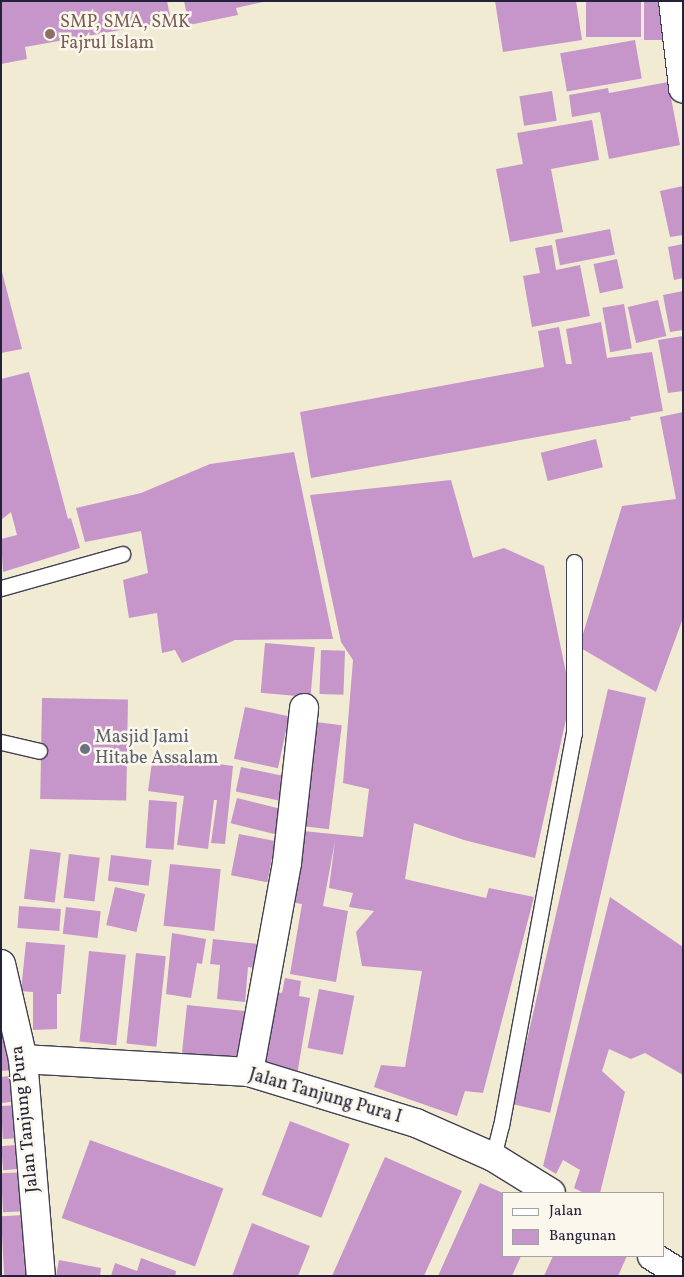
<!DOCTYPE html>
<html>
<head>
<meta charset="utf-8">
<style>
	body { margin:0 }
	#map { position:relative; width:684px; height:1277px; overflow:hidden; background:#f2ebd3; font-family:Vollkorn,serif }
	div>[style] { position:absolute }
	.building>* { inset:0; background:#c695ca; transform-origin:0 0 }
	.roads { filter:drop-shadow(1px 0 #414052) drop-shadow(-1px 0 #414052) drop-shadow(0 1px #414052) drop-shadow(0 -1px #414052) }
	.service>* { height:15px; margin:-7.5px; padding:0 7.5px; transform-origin:7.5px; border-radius:7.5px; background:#fff }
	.minor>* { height:28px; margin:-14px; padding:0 14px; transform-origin:14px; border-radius:14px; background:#fff }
	.tertiary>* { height:28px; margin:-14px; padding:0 14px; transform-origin:14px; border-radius:14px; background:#fff }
	.dots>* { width:14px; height:14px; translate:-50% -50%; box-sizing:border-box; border:2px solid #fbf7ec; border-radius:50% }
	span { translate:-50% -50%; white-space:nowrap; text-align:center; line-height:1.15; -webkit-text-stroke:5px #fbf7ec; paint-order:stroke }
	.education-label { font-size:18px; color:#785e54 }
	.left { translate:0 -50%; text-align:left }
	.worship-label { font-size:18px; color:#5b616d }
	.street-label { font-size:18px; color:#22223b }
	.frame { position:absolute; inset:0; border:2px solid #22223b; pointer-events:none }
	.legend { position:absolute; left:502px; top:1192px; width:162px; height:65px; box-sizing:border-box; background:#fbf7ec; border:1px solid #a4a2a5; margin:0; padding:6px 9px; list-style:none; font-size:15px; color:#22223b }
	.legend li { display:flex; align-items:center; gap:10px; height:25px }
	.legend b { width:25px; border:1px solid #a4a2a5 }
</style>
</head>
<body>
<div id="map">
	<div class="building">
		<i style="clip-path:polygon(1px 1px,167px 1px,171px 21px,25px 47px,27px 59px,1px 64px)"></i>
		<i style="clip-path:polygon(184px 1px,263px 1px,263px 2px,236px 8px,238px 15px,189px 25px)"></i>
		<i style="clip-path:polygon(495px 1px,576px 1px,582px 40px,503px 52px)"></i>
		<i style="left:586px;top:1px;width:55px;height:36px"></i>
		<i style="left:644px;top:1px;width:21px;height:39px"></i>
		<i style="left:635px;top:40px;width:39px;height:76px;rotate:80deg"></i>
		<i style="clip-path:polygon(668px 82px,680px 145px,609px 159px,600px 112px,572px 117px,569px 95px,608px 88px,609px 93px)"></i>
		<i style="left:552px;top:91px;width:30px;height:33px;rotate:81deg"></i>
		<i style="clip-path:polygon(592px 120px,599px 160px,551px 169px,563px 232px,510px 242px,496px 169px,523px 164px,517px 133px)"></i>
		<i style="clip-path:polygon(683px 186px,683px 235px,670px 237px,660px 191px)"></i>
		<i style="left:610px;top:229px;width:26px;height:56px;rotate:79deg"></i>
		<i style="clip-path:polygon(683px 244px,683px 278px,674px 280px,668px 247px)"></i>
		<i style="clip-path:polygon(552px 245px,556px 270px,580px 265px,590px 316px,532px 327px,523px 276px,540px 273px,535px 248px)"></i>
		<i style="left:617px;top:259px;width:30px;height:24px;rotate:78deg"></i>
		<i style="clip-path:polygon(1px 268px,22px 349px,1px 353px)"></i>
		<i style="clip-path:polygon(683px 291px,683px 330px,670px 332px,663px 295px)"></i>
		<i style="left:658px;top:300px;width:37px;height:31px;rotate:77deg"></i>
		<i style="left:624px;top:304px;width:45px;height:22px;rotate:80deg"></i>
		<i style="clip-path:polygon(601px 322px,607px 358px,652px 352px,663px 411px,630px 417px,631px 420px,311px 478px,300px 412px,544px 367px,538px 331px,559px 327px,566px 364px,572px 364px,566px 329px)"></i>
		<i style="clip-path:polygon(683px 336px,683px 391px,668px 393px,658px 340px)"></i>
		<i style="clip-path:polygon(29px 372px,68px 519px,71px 518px,80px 548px,3px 572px,1px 539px,17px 535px,11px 512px,1px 520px,1px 379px)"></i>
		<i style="clip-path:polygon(683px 412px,683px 618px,656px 692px,579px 647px,622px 506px,676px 499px,660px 417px)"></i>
		<i style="left:596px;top:439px;width:29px;height:57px;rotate:76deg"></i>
		<i style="clip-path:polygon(294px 452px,333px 639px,235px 640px,182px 663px,175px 650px,162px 653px,157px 613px,129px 618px,123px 580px,148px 573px,141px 531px,85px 542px,76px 508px,141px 493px,210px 464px)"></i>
		<i style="clip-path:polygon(451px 480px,473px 558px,504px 548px,544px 566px,571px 697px,535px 858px,464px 840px,414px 823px,405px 879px,486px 898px,489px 888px,534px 897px,483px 1093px,465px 1091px,457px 1116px,374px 1087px,381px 1065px,405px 1067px,422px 971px,362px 966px,356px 932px,374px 911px,349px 907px,353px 893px,329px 888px,335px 841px,323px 906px,348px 911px,336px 982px,290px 974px,302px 904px,290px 902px,303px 831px,363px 837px,369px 789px,343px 783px,353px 660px,341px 642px,310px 495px)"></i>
		<i style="left:265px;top:643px;width:50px;height:50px;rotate:5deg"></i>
		<i style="left:321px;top:650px;width:24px;height:44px;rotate:2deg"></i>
		<i style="left:608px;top:689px;width:39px;height:426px;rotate:13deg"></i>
		<i style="left:42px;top:698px;width:86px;height:101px;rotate:1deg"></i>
		<i style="left:245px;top:707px;width:45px;height:53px;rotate:12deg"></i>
		<i style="left:308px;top:721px;width:34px;height:105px;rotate:7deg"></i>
		<i style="clip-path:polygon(153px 755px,233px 766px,225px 844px,211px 843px,217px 800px,214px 800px,208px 849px,177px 845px,184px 796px,148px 791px)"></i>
		<i style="left:241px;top:767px;width:45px;height:25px;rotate:12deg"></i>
		<i style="left:237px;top:798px;width:50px;height:26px;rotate:14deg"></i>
		<i style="left:149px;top:800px;width:28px;height:48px;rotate:4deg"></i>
		<i style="left:239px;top:834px;width:37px;height:42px;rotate:11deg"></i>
		<i style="left:30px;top:849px;width:31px;height:50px;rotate:7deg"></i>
		<i style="left:69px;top:854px;width:31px;height:44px;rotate:7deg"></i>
		<i style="left:111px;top:855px;width:41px;height:26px;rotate:7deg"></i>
		<i style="left:170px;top:864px;width:51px;height:62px;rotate:6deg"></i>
		<i style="left:115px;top:887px;width:31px;height:39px;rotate:13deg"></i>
		<i style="clip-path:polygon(610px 897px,683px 947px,683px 1075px,645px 1053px,631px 1059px,609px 1049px,602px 1071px,625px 1092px,600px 1193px,584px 1193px,574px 1188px,580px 1170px,563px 1160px,556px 1174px,543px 1166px)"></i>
		<i style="left:19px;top:906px;width:42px;height:22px;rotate:4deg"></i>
		<i style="left:66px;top:907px;width:35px;height:27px;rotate:7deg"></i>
		<i style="clip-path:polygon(172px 933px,206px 939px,202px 964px,197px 963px,191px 998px,166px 994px)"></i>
		<i style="clip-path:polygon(213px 939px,258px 944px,256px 968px,248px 967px,245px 1002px,217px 999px,220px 965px,210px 964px)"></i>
		<i style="clip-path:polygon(26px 942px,65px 945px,61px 994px,57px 994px,57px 1029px,33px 1030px,33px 992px,21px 991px)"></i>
		<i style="left:89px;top:951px;width:37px;height:91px;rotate:6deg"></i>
		<i style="left:136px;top:953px;width:30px;height:91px;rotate:6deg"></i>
		<i style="clip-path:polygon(285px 978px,301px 981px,299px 996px,310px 998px,297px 1075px,263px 1069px,276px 992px,282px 993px)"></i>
		<i style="left:319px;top:989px;width:36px;height:60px;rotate:11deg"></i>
		<i style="left:187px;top:1005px;width:58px;height:48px;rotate:6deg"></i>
		<i style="clip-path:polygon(1px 1019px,14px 1070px,1px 1071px)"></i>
		<i style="clip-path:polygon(17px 1075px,19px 1101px,1px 1103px,1px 1077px)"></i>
		<i style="left:21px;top:1105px;width:33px;height:20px;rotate:87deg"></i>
		<i style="left:290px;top:1121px;width:64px;height:79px;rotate:21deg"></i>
		<i style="left:90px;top:1140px;width:142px;height:83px;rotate:20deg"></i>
		<i style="left:27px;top:1144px;width:24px;height:26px;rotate:85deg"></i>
		<i style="clip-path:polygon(385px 1157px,462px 1191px,424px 1276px,332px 1276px)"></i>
		<i style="left:27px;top:1172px;width:39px;height:26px;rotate:87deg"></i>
		<i style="clip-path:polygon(480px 1183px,503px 1193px,503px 1256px,521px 1256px,512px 1276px,438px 1276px)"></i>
		<i style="left:25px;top:1215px;width:61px;height:24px;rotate:87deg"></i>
		<i style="clip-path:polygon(252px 1223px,310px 1246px,298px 1276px,232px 1276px)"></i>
		<i style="clip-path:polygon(553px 1256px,627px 1256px,618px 1276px,544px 1276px)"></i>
		<i style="clip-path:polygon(141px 1258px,176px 1271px,175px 1276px,111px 1276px,115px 1263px,137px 1271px)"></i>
		<i style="clip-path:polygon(59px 1260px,101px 1268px,100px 1276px,56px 1276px)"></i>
	</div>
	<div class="roads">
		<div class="service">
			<i style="left:1px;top:588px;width:126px;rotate:-15.7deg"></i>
			<i style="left:1px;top:742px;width:39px;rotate:13deg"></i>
			<i style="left:493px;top:1157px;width:32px;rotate:-76deg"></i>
			<i style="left:501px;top:1126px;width:400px;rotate:-79.5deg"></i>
			<i style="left:574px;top:733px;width:171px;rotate:-90deg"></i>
		</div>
		<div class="minor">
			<i style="left:673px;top:1px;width:88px;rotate:83.4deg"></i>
			<i style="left:249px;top:1072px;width:212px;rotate:-79.7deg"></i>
			<i style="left:287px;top:863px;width:156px;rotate:-83.7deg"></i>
		</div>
		<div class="tertiary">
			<i style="left:1px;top:964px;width:98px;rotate:77deg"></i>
			<i style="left:23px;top:1059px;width:218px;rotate:85.3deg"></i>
			<i style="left:23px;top:1059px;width:226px;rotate:3.3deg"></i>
			<i style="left:249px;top:1072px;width:175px;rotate:17deg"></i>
			<i style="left:416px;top:1123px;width:84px;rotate:23.8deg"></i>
			<i style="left:493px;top:1157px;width:68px;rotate:31.8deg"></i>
			<i style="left:652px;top:1256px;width:36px;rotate:32deg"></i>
		</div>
	</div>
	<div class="dots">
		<i style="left:50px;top:34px;background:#8d6e63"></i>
		<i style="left:85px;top:749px;background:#6b7280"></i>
	</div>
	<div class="education-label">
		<span class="left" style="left:60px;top:34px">SMP, SMA, SMK<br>Fajrul Islam</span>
	</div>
	<div class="worship-label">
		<span class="left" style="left:95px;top:749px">Masjid Jami<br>Hitabe Assalam</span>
	</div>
	<div class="street-label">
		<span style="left:325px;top:1097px;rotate:16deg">Jalan Tanjung Pura I</span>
		<span style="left:26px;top:1119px;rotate:-96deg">Jalan Tanjung Pura</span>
	</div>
	<div class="frame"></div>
	<ul class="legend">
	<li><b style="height:6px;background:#fff"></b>Jalan</li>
	<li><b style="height:14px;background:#c695ca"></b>Bangunan</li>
	</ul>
</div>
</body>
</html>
